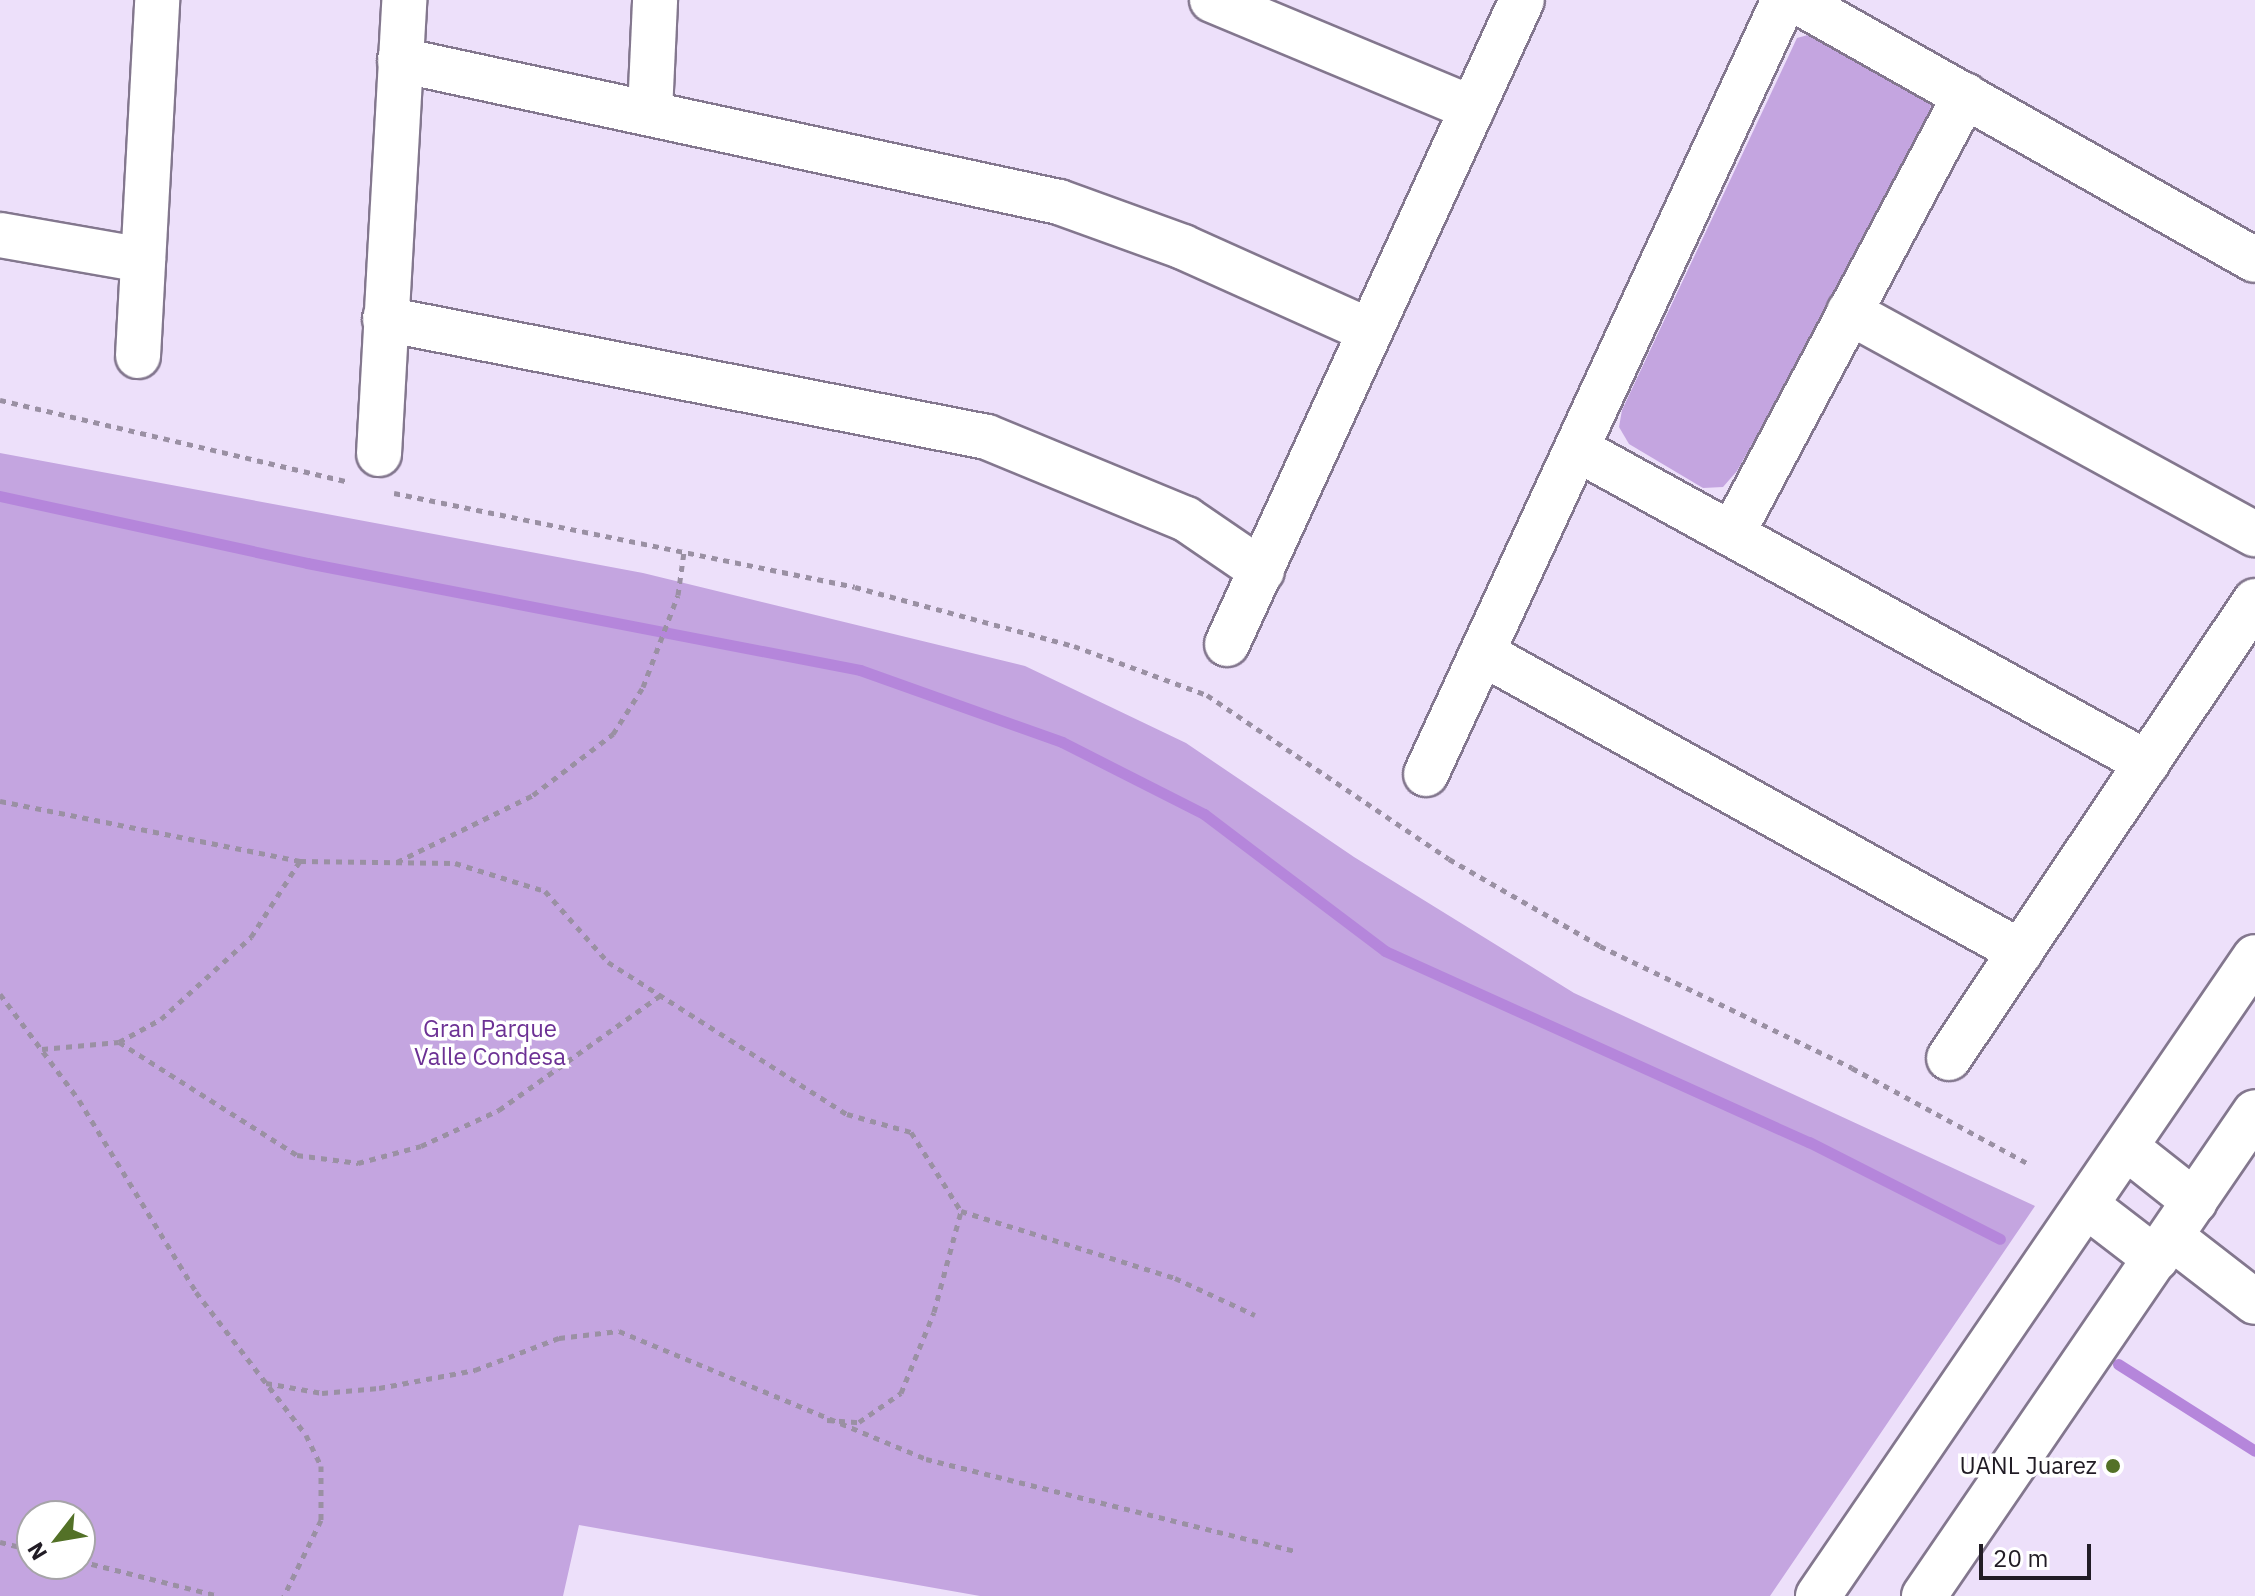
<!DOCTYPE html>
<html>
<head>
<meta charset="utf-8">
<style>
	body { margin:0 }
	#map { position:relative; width:2255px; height:1596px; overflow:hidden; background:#ede0fa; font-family:"IBM Plex Sans",sans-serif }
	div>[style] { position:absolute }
	.green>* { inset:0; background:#c4a5e0 }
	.stream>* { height:11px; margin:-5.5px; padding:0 5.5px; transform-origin:5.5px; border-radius:5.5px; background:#b586db }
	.path>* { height:5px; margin-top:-2.5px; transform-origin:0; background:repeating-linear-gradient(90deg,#9a90a3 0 6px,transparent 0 12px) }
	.roads { filter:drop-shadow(2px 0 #83778e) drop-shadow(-2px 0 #83778e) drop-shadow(0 2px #83778e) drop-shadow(0 -2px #83778e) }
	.street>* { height:44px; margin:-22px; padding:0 22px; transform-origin:22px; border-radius:22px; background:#fff }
	.secondary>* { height:44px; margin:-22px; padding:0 22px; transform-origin:22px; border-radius:22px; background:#fff }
	.dots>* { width:22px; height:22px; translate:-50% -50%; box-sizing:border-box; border:4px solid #fff; border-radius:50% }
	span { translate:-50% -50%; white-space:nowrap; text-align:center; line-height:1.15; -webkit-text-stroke:7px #fff; paint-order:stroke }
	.park-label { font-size:24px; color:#6c3194 }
	.poi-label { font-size:24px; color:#211c25 }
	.right { translate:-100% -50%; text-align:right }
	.north { position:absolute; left:16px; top:1500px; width:80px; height:80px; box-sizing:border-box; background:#fff; border:2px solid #a6a4a8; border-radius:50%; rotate:239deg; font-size:22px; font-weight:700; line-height:32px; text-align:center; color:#211c25 }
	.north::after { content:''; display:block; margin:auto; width:28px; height:36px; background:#537127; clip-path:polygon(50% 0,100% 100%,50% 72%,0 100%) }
	.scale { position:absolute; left:1979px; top:1544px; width:112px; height:36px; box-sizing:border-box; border:4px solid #211c25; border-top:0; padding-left:10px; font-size:24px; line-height:28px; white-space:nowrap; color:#211c25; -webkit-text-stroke:6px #fff; paint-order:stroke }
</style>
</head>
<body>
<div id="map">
	<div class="green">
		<i style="clip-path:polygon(1815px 33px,1931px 101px,1929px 127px,1737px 471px,1723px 487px,1703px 488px,1629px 444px,1619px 427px,1622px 410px,1797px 38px)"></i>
		<i style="clip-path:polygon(evenodd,0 453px,643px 573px,1025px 666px,1186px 743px,1354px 857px,1574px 993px,2035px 1206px,1770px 1596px,980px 1596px,579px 1525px,563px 1596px,0 1596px,0 453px,32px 1516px,80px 1516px,80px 1564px,32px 1564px,32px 1516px)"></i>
	</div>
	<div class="stream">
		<i style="left:0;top:496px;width:314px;rotate:12.3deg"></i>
		<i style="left:307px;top:563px;width:563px;rotate:10.95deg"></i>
		<i style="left:860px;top:670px;width:214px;rotate:19.6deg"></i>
		<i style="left:1062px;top:742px;width:159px;rotate:26.9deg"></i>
		<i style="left:1204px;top:814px;width:227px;rotate:37.1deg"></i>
		<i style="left:1385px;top:951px;width:465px;rotate:24.3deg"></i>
		<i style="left:1809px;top:1142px;width:214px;rotate:26.9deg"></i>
		<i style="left:2118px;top:1364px;width:162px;rotate:32.4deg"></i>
	</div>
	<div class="path">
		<i style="left:0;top:400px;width:359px;rotate:13.2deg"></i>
		<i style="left:394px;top:493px;width:470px;rotate:11.5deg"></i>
		<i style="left:855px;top:587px;width:227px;rotate:15.1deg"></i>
		<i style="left:1074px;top:646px;width:142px;rotate:20.2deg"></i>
		<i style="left:1207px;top:695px;width:292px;rotate:34.1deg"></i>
		<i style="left:1449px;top:859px;width:174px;rotate:29.9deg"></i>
		<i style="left:1600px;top:946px;width:280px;rotate:25.8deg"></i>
		<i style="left:1852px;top:1068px;width:201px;rotate:28.5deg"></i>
		<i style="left:0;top:801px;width:306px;rotate:11.3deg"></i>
		<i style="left:300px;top:861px;width:155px;rotate:0.7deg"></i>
		<i style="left:455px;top:863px;width:94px;rotate:17.3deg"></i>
		<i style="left:545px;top:891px;width:95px;rotate:48.4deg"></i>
		<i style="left:608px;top:962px;width:283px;rotate:32.5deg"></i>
		<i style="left:847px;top:1114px;width:66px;rotate:15.7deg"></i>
		<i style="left:911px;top:1132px;width:93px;rotate:57.7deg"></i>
		<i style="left:961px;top:1211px;width:224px;rotate:17.4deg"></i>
		<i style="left:1175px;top:1278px;width:88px;rotate:24.8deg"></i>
		<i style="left:397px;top:862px;width:152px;rotate:-26.2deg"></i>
		<i style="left:533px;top:795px;width:101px;rotate:-37.3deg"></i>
		<i style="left:613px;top:734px;width:56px;rotate:-57.4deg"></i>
		<i style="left:643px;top:687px;width:98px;rotate:-69.2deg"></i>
		<i style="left:678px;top:595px;width:43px;rotate:-82.1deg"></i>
		<i style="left:0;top:994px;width:132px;rotate:53.3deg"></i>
		<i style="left:79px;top:1100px;width:225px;rotate:58.6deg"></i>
		<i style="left:196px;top:1292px;width:180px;rotate:52.4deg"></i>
		<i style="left:306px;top:1435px;width:34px;rotate:64deg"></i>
		<i style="left:321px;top:1466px;width:54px;rotate:90deg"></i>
		<i style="left:321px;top:1520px;width:85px;rotate:116deg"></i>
		<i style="left:119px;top:1042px;width:211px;rotate:32.4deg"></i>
		<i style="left:297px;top:1155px;width:62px;rotate:7.5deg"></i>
		<i style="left:358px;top:1163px;width:65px;rotate:-15.1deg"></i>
		<i style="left:421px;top:1146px;width:86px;rotate:-24.8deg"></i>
		<i style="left:499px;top:1110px;width:199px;rotate:-35.4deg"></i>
		<i style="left:42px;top:1049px;width:77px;rotate:-5.2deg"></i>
		<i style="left:119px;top:1042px;width:48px;rotate:-28.7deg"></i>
		<i style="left:161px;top:1019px;width:122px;rotate:-42.3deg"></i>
		<i style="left:251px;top:937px;width:90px;rotate:-57.2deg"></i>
		<i style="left:266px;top:1383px;width:57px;rotate:10.1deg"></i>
		<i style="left:322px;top:1393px;width:57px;rotate:-5deg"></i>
		<i style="left:379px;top:1388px;width:98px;rotate:-10.6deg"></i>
		<i style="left:475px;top:1370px;width:90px;rotate:-20.9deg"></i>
		<i style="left:559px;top:1338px;width:60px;rotate:-6.7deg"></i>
		<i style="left:619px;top:1331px;width:333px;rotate:22.6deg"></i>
		<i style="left:926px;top:1459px;width:381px;rotate:14deg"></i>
		<i style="left:827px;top:1420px;width:32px;rotate:4deg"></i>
		<i style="left:859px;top:1422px;width:51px;rotate:-34.6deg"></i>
		<i style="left:901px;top:1393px;width:87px;rotate:-67.8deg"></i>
		<i style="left:934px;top:1312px;width:105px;rotate:-75deg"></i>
		<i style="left:0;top:1542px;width:33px;rotate:14deg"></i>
		<i style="left:80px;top:1561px;width:143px;rotate:14.1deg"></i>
	</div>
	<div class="roads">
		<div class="street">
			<i style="left:1212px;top:0;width:282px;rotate:22.6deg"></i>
			<i style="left:1795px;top:0;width:528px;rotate:29.48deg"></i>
			<i style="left:400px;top:60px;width:674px;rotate:12.16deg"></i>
			<i style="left:1059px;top:202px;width:132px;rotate:19.9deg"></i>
			<i style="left:1183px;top:247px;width:205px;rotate:24.2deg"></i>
			<i style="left:650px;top:112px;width:112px;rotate:-87.4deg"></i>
			<i style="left:0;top:235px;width:145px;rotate:9.9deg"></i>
			<i style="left:1849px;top:312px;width:463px;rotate:28.7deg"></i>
			<i style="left:385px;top:319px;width:613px;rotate:11.09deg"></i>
			<i style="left:987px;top:437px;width:215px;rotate:22.4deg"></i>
			<i style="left:1186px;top:519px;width:92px;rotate:34.4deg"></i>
			<i style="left:138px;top:356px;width:357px;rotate:-86.9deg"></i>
			<i style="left:1577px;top:449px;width:651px;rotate:28.85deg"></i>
			<i style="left:379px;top:454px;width:455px;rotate:-86.8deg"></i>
			<i style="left:1732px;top:534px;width:497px;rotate:-62deg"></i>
			<i style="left:1227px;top:644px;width:708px;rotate:-65.39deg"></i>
			<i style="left:1482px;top:653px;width:616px;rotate:29.02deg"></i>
			<i style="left:1426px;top:774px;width:853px;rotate:-65.18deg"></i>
			<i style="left:1949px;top:1058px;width:550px;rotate:-56.19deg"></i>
		</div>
		<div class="secondary">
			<i style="left:2128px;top:1149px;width:85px;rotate:38.3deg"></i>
			<i style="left:2087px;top:1206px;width:87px;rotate:37.5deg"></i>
			<i style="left:2171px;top:1237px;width:106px;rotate:37.7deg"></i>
			<i style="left:1818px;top:1596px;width:774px;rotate:-55.63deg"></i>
			<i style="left:1924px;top:1596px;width:586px;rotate:-55.63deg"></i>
		</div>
	</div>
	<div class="dots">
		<i style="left:2113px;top:1466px;background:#537127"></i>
	</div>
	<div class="park-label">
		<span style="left:490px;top:1043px">Gran Parque<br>Valle Condesa</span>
	</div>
	<div class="poi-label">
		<span class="right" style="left:2097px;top:1466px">UANL Juarez</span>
	</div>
	<div class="north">N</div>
	<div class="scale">20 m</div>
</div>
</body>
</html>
